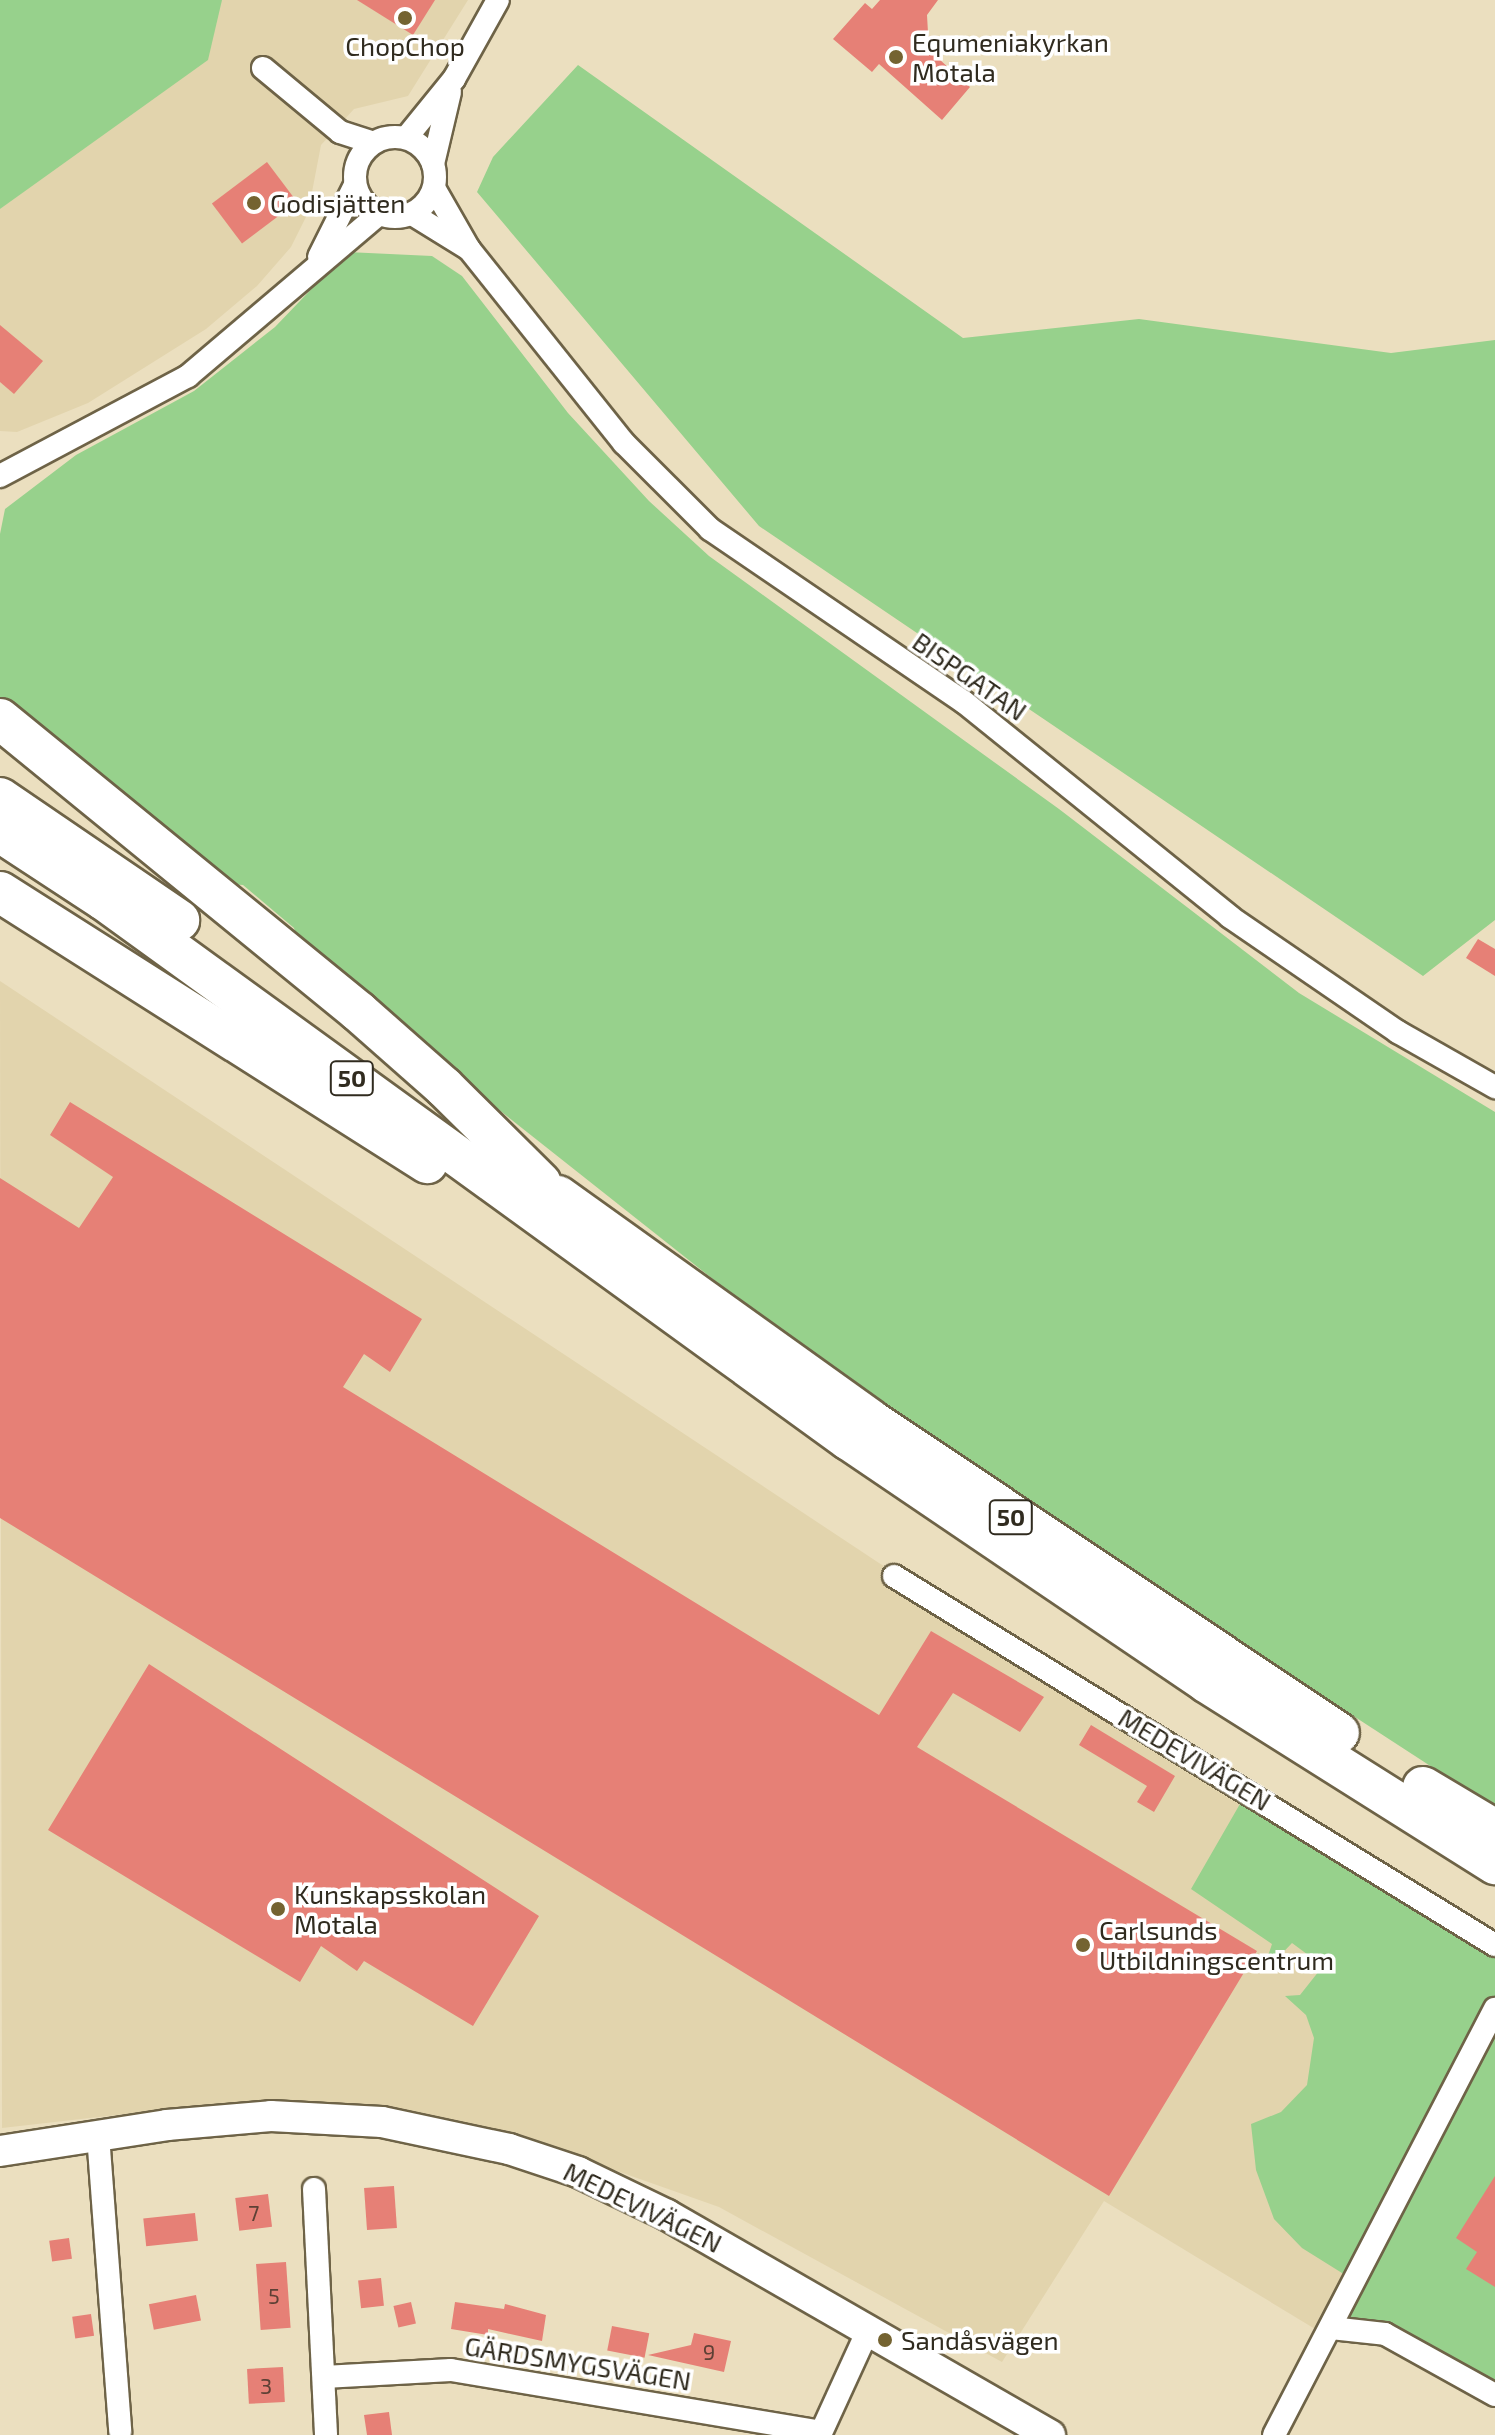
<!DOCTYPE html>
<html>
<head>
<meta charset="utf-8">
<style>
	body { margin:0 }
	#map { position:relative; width:1495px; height:2435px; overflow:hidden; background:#ebdfbf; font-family:"Exo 2",sans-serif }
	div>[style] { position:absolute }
	.built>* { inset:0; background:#e2d4ad }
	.green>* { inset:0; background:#97d18c }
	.building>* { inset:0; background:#e68076; transform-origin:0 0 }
	.roads { filter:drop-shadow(2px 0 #6e6347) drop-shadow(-2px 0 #6e6347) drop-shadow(0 2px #6e6347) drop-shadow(0 -2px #6e6347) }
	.street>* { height:22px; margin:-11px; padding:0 11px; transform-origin:11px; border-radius:11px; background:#fff }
	.street>.ring { margin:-11px; padding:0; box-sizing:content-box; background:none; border:22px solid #fff; border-radius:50% }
	.secondary>* { height:30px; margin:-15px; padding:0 15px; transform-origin:15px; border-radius:15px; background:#fff }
	.highway>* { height:40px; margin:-20px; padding:0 20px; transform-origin:20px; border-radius:20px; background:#fff }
	.dots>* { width:22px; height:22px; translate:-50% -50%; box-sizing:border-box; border:4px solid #fff; border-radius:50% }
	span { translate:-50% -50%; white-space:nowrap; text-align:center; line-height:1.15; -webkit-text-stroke:7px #fff; paint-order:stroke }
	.number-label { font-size:22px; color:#5e4035 }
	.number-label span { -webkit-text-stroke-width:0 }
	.shield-label span { padding:2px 6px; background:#fff; border:2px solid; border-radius:6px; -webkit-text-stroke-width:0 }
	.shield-label { font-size:24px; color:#302b1f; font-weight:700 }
	.poi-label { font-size:26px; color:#302b1f }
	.left { translate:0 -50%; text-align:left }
	.street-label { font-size:26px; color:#302b1f }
</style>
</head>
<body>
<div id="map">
	<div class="built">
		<i style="clip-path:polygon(222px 0,468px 0,408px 96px,354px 109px,321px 145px,308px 213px,291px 247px,257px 286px,206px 329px,88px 403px,17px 432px,0 431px,0 209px,51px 171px)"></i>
		<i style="clip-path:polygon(0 981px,879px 1563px,1479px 1936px,1330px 2338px,1104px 2201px,1002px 2362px,719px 2207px,538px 2143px,428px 2117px,312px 2101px,213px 2104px,2px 2128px)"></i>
	</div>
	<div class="green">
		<i style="clip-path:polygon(0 0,222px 0,208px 60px,0 209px)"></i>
		<i style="clip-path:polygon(578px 65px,963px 338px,1139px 319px,1391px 353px,1495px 340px,1495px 920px,1423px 976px,759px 526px,477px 192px,493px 157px)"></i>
		<i style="clip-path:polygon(347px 252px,432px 256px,462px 276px,568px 413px,649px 501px,709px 556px,1059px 809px,1299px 993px,1495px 1112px,1495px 1808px,1023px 1501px,762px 1318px,301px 953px,294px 928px,243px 885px,215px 883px,0 704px,0 534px,5px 509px,76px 455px,194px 391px,275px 327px)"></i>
		<i style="clip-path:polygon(1248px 1790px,1495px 1937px,1495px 2393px,1337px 2325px,1358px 2283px,1302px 2248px,1274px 2219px,1256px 2170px,1251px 2124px,1281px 2112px,1307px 2085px,1314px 2038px,1306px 2015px,1285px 1996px,1300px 1995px,1323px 1966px,1292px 1943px,1272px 1964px,1267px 1959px,1272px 1944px,1191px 1889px)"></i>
	</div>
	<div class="building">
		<i style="clip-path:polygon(357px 0,435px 0,413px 35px)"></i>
		<i style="clip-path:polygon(880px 0,938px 0,927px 15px,929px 50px,970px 87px,942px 120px,879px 64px,872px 72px,833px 39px,865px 3px,872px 9px)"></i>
		<i style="left:267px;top:162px;width:50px;height:69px;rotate:53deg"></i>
		<i style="clip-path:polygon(0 325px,43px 361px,14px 394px,0 382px)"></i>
		<i style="clip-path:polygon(1478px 939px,1495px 949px,1495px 976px,1466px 958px)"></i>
		<i style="clip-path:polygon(70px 1102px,422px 1319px,390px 1372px,364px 1354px,343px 1387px,879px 1715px,931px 1631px,1044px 1697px,1020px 1732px,953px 1693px,917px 1747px,1257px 1951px,1109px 2196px,0 1518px,0 1178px,79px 1228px,113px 1177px,50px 1135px)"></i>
		<i style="clip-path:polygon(149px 1664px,539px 1916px,473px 2026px,364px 1961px,357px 1971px,321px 1946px,300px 1982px,48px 1830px)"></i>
		<i style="clip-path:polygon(1091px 1725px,1175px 1776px,1154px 1812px,1137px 1802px,1147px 1786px,1079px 1745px)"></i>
		<i style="clip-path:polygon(1495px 2176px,1495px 2287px,1466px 2269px,1477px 2252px,1456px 2238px)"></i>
		<i style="left:394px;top:2186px;width:42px;height:30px;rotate:86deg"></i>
		<i style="left:268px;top:2194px;width:33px;height:33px;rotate:83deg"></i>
		<i style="left:195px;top:2213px;width:28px;height:52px;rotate:84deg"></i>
		<i style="left:69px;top:2238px;width:21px;height:20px;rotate:82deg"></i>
		<i style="left:286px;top:2262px;width:66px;height:30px;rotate:86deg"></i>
		<i style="left:381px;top:2278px;width:28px;height:23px;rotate:84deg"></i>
		<i style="left:196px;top:2295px;width:26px;height:48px;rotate:79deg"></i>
		<i style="left:411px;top:2302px;width:22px;height:18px;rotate:77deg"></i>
		<i style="clip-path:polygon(455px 2302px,504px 2309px,505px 2304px,546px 2315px,542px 2341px,488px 2329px,488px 2335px,451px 2329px)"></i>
		<i style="left:91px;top:2314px;width:22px;height:19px;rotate:82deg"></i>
		<i style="left:612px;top:2326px;width:38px;height:25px;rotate:11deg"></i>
		<i style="clip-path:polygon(694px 2333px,731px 2341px,724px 2372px,648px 2355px,691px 2345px)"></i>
		<i style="left:283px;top:2367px;width:35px;height:36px;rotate:87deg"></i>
		<i style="clip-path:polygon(389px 2412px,392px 2435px,367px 2435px,364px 2415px)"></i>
	</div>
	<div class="roads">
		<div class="street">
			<i style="left:263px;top:68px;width:100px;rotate:39.7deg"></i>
			<i style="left:340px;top:132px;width:35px;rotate:18deg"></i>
			<i class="ring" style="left:355px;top:137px;width:58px;height:58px"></i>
			<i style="left:406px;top:138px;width:76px;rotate:-50.9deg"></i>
			<i style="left:454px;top:79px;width:90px;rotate:-60.9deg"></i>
			<i style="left:433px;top:164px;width:74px;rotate:-76.7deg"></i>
			<i style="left:434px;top:188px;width:70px;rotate:60.2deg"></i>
			<i style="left:469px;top:249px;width:248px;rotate:51.4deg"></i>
			<i style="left:624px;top:443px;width:122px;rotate:45deg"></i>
			<i style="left:710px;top:529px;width:307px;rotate:34.3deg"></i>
			<i style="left:964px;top:702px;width:342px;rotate:38.9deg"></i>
			<i style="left:1230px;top:917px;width:204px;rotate:34.4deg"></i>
			<i style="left:1398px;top:1032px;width:112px;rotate:29.6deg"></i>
			<i style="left:412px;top:214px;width:67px;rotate:31.6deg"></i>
			<i style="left:319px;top:257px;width:80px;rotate:-63.4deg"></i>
			<i style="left:0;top:476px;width:213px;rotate:-28deg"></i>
			<i style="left:188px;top:376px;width:250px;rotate:-40.3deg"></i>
			<i style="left:894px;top:1576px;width:705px;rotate:31.55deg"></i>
			<i style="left:98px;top:2135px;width:297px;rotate:85.7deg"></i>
			<i style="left:314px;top:2189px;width:246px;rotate:87.2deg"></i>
			<i style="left:1331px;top:2328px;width:54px;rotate:6.3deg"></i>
			<i style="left:1385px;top:2334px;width:126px;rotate:29deg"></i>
			<i style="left:324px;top:2377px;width:127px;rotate:-3.2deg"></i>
			<i style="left:451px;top:2370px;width:375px;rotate:9.5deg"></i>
			<i style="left:820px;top:2435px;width:115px;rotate:-65.4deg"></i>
			<i style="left:1274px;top:2435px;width:480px;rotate:-62.6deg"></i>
		</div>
		<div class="secondary">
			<i style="left:0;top:2151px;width:169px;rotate:-8.8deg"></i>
			<i style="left:167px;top:2125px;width:104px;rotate:-4.9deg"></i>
			<i style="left:271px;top:2116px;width:111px;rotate:3.1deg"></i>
			<i style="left:382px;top:2122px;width:130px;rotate:12deg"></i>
			<i style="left:509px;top:2149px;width:73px;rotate:18.4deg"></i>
			<i style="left:578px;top:2172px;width:99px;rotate:25.8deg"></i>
			<i style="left:667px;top:2215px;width:442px;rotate:29.9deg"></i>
		</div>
		<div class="highway">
			<i style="left:0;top:719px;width:463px;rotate:39.2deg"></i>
			<i style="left:359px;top:1012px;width:113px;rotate:41.4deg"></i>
			<i style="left:444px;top:1087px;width:136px;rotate:44.7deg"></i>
			<i style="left:0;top:798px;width:217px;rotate:34.3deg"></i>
			<i style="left:0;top:832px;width:124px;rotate:33.2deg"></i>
			<i style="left:104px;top:900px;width:920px;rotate:35.94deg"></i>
			<i style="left:849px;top:1440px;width:431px;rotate:34.1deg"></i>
			<i style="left:1206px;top:1682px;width:342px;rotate:32.2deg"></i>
			<i style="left:0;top:892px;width:506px;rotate:32.4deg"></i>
			<i style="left:558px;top:1196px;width:383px;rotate:35.6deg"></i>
			<i style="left:869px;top:1419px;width:565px;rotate:33.75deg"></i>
			<i style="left:1423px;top:1787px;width:84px;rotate:30.8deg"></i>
		</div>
	</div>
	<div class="dots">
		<i style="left:405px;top:18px;background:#746331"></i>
		<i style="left:896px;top:57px;background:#746331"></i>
		<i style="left:254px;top:203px;background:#746331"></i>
		<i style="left:278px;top:1909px;background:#746331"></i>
		<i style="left:1083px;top:1945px;background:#746331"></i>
		<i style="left:885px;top:2340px;background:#746331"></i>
	</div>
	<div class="number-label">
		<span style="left:254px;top:2213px">7</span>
		<span style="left:274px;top:2296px">5</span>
		<span style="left:709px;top:2352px">9</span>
		<span style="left:266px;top:2386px">3</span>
	</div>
	<div class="shield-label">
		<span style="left:352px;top:1078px">50</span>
		<span style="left:1011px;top:1517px">50</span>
	</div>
	<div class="poi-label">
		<span class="left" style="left:912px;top:57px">Equmeniakyrkan<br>Motala</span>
		<span style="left:405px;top:46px">ChopChop</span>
		<span class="left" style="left:270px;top:203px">Godisjätten</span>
		<span class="left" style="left:294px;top:1909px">Kunskapsskolan<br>Motala</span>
		<span class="left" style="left:1099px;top:1945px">Carlsunds<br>Utbildningscentrum</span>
		<span class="left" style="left:901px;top:2340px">Sandåsvägen</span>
	</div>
	<div class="street-label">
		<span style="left:970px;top:676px;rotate:35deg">BISPGATAN</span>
		<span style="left:1195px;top:1759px;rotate:31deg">MEDEVIVÄGEN</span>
		<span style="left:643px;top:2207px;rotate:26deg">MEDEVIVÄGEN</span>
		<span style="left:578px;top:2363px;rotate:9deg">GÄRDSMYGSVÄGEN</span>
	</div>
</div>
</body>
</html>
